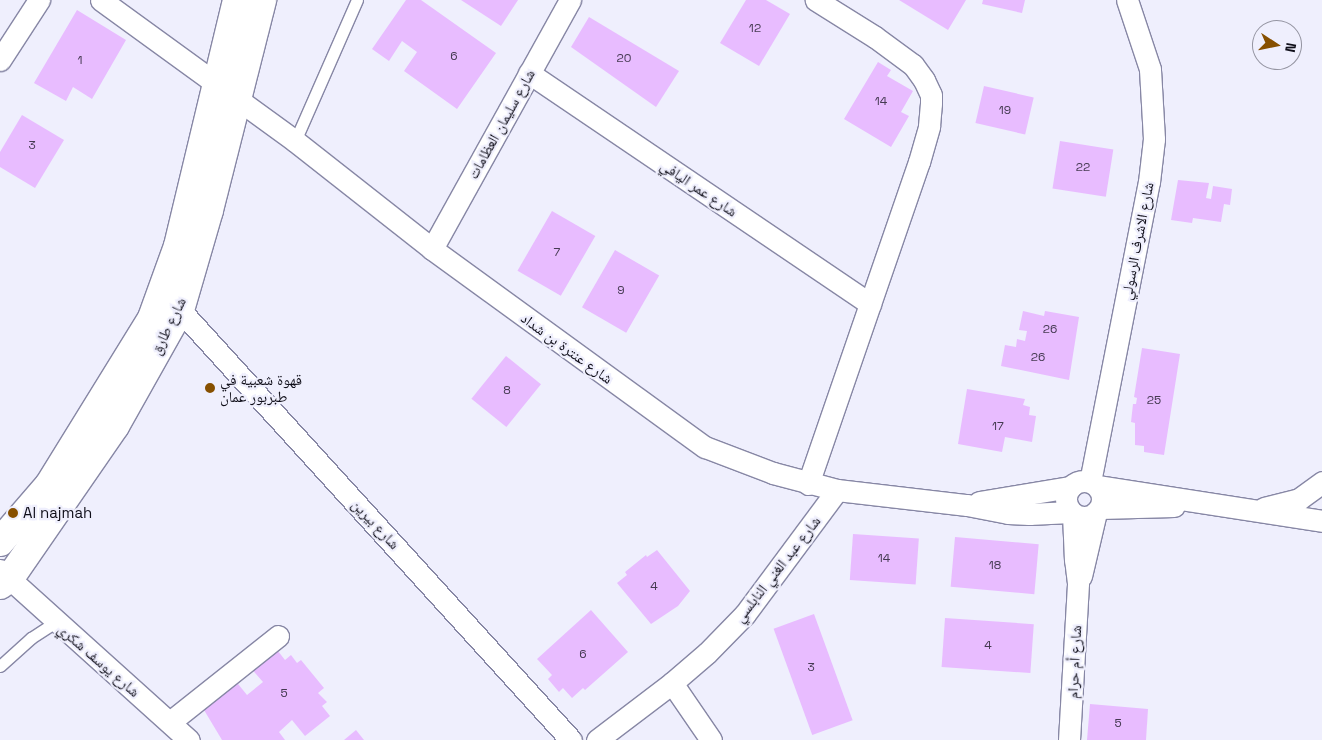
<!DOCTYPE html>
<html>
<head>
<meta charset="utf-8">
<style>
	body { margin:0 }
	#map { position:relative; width:1322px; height:740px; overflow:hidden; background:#efeffd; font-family:"Space Grotesk","Noto Naskh Arabic",sans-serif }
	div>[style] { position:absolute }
	.building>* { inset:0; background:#e8bcff; transform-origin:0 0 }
	.roads { filter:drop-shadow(1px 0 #8787a5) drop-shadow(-1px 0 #8787a5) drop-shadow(0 1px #8787a5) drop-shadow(0 -1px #8787a5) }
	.lane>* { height:11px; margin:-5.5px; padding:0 5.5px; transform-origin:5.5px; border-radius:5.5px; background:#fff }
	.street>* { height:21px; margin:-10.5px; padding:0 10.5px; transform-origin:10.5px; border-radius:10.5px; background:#fff }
	.street>.ring { margin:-10.5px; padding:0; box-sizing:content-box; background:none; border:21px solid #fff; border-radius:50% }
	.secondary>* { height:28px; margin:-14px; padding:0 14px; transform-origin:14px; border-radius:14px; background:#fff }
	.dots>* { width:14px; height:14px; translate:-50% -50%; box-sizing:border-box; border:2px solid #efeffd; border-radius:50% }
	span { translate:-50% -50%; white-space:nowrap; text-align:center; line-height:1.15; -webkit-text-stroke:4.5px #efeffd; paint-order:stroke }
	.number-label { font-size:12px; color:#453a52 }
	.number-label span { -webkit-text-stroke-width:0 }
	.street-label { font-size:15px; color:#0f0e19 }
	.poi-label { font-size:15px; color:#0f0e19 }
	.left { translate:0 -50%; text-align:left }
	.north { position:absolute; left:1252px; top:20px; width:50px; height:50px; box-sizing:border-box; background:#efeffd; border:1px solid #9595a2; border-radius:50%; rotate:101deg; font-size:14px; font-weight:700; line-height:20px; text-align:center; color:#0f0e19 }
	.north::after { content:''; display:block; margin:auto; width:18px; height:22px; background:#875000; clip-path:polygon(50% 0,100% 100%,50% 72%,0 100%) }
</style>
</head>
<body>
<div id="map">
	<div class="building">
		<i style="clip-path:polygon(406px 0,421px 0,496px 53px,457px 109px,404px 71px,417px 52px,402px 41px,389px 61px,372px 49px)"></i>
		<i style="clip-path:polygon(461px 0,518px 0,501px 26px)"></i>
		<i style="clip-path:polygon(746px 0,766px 0,790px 14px,759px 66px,720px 43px)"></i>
		<i style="clip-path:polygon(899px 0,966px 0,948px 30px)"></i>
		<i style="clip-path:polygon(983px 0,1025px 0,1022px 13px,982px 4px)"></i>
		<i style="clip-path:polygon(77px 10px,126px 40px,92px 99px,73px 87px,66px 101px,34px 83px)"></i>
		<i style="clip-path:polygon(589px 17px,679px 71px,656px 107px,571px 47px)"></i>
		<i style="clip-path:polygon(878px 62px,891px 70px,887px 76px,913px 91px,901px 112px,909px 116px,891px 147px,844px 119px)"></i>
		<i style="left:984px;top:86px;width:51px;height:38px;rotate:13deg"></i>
		<i style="clip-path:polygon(22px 115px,64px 140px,35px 188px,0 167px,0 152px)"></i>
		<i style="left:1060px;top:141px;width:54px;height:48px;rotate:9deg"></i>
		<i style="clip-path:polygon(1178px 180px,1209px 183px,1206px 198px,1211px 199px,1213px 186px,1232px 189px,1230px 205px,1224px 204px,1221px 222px,1193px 218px,1192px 223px,1171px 220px)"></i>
		<i style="left:552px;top:211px;width:50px;height:69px;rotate:30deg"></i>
		<i style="left:615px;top:250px;width:51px;height:66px;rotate:30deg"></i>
		<i style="clip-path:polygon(1023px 311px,1044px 316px,1045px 311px,1079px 317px,1069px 380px,1001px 366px,1005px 345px,1016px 347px,1017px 339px,1025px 341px,1027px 331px,1019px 330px)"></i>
		<i style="clip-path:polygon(1142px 348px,1180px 354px,1164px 455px,1144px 452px,1144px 446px,1135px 445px,1135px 423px,1131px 422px,1133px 404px,1136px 404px,1137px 398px,1134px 397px)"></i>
		<i style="left:506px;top:356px;width:45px;height:55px;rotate:39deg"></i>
		<i style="clip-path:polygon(967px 389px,1025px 399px,1023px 405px,1030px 407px,1029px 415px,1036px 416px,1032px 442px,1005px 437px,1002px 452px,958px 444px)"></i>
		<i style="left:853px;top:534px;width:66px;height:46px;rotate:4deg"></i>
		<i style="left:955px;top:537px;width:84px;height:50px;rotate:5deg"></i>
		<i style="clip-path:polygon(657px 550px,690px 591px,678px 606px,651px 624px,617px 583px,627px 575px,625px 572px,646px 555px,647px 557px)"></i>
		<i style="clip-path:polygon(591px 610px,628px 652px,585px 690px,583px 688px,572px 698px,563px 688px,559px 692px,548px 679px,552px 675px,537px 659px)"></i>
		<i style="left:814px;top:614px;width:113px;height:43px;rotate:70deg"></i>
		<i style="left:945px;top:618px;width:89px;height:49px;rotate:4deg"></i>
		<i style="clip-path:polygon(274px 646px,285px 660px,291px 655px,297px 663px,301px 660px,324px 688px,318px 693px,327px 702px,322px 706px,330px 716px,305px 736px,292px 720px,279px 732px,285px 740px,222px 740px,204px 710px,214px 702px,210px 698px,234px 679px,247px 695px,263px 682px,249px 666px)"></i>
		<i style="clip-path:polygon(1090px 704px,1148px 709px,1146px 740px,1087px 740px)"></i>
		<i style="clip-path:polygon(356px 730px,364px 740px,344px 740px)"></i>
	</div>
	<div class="roads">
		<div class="lane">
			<i style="left:295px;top:141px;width:154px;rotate:-66.3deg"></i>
			<i style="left:0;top:666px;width:42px;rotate:-42.1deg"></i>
			<i style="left:31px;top:638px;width:30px;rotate:-33deg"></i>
		</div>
		<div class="street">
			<i style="left:101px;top:0;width:240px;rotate:36deg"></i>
			<i style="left:295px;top:141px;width:174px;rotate:38.2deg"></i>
			<i style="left:432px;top:249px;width:337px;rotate:36deg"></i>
			<i style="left:705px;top:447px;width:73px;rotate:20.9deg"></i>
			<i style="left:773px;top:473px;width:66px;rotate:14.9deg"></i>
			<i style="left:837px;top:490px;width:131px;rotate:6.6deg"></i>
			<i style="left:967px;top:505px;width:42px;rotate:11deg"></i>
			<i style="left:1008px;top:513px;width:21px;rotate:3deg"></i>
			<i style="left:1029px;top:514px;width:42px;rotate:-2.7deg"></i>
			<i style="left:0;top:60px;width:72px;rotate:-57deg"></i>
			<i style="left:529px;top:73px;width:412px;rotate:34.1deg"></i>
			<i style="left:432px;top:249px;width:285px;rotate:-61deg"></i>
			<i style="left:180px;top:310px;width:581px;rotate:47.72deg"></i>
			<i class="ring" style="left:1066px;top:481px;width:15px;height:15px"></i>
			<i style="left:1090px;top:482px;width:306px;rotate:-78.9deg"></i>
			<i style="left:1149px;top:182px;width:43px;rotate:-83.4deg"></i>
			<i style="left:1154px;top:139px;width:70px;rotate:-93.3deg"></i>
			<i style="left:1150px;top:69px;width:73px;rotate:-108.4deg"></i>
			<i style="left:808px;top:484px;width:341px;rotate:-71deg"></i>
			<i style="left:919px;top:162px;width:37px;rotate:-74deg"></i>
			<i style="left:929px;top:126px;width:23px;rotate:-85deg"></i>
			<i style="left:931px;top:103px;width:8px;rotate:-90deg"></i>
			<i style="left:931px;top:95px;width:17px;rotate:-115deg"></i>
			<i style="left:924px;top:80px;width:19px;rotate:-126deg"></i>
			<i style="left:913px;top:65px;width:47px;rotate:-143.6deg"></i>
			<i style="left:875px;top:37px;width:70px;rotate:-147.9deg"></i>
			<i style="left:1097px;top:486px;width:228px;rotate:8.8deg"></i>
			<i style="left:979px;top:502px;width:93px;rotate:-9.3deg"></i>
			<i style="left:1100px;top:508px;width:74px;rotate:-1.5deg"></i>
			<i style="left:1264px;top:508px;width:36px;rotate:-14deg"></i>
			<i style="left:1299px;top:499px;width:29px;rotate:-36deg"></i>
			<i style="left:0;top:570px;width:254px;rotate:42deg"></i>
			<i style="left:1081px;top:576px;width:66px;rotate:-76.8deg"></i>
			<i style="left:672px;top:683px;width:69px;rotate:55.6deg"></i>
			<i style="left:170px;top:722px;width:138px;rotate:-38.5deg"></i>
			<i style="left:597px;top:740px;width:94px;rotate:-37.2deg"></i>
			<i style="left:672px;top:683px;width:46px;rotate:-40.6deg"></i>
			<i style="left:707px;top:653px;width:54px;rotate:-45.7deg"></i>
			<i style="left:745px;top:614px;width:154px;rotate:-53.4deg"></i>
			<i style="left:1069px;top:740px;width:157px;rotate:-86.7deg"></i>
			<i style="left:1078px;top:583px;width:23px;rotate:-97deg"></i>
			<i style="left:1075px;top:560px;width:46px;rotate:-92.5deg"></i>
		</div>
		<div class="secondary">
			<i style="left:0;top:542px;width:75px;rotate:-49.3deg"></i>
			<i style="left:49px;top:485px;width:196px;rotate:-58.3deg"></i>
			<i style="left:152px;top:318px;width:77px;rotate:-70.1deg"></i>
			<i style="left:178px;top:246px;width:253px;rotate:-76.5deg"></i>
			<i style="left:0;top:585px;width:12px;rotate:-35deg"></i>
			<i style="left:10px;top:578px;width:185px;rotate:-55.4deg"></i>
			<i style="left:115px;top:426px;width:133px;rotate:-60.7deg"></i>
			<i style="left:180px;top:310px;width:104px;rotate:-73.8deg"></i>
			<i style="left:209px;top:210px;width:217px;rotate:-75.8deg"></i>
		</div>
	</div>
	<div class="dots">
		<i style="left:210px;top:388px;background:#875000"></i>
		<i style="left:13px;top:513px;background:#875000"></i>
	</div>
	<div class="number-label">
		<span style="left:755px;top:29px">12</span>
		<span style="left:454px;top:57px">6</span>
		<span style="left:624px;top:59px">20</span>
		<span style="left:80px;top:61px">1</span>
		<span style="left:881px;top:102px">14</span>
		<span style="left:1005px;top:111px">19</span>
		<span style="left:32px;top:146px">3</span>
		<span style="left:1083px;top:168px">22</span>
		<span style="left:557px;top:253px">7</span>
		<span style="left:621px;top:291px">9</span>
		<span style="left:1050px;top:330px">26</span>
		<span style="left:1038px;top:358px">26</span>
		<span style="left:507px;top:391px">8</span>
		<span style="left:1154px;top:401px">25</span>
		<span style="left:998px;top:427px">17</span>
		<span style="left:884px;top:559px">14</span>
		<span style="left:995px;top:566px">18</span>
		<span style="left:654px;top:587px">4</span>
		<span style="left:988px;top:646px">4</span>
		<span style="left:583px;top:655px">6</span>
		<span style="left:811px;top:668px">3</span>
		<span style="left:284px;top:694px">5</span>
		<span style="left:1118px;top:724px">5</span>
	</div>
	<div class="street-label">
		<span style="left:501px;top:124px;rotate:-61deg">شارع سليمان العظامات</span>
		<span style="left:699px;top:188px;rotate:34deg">شارع عمر اليافي</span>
		<span style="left:1137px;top:241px;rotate:-79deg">شارع الاشرف الرسولي</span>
		<span style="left:168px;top:326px;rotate:-64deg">شارع طارق</span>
		<span style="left:567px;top:348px;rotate:36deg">شارع عنترة بن شداد</span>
		<span style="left:376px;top:524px;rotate:47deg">شارع بيرين</span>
		<span style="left:777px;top:569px;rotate:-52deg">شارع عبد الغني النابلسي</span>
		<span style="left:99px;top:660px;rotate:41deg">شارع يوسف شكري</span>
		<span style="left:1074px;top:662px;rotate:-87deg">شارع أم حرام</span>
	</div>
	<div class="poi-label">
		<span class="left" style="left:220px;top:388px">قهوة شعبية في<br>طبربور عمان</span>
		<span class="left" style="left:23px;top:513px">Al najmah</span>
	</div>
	<div class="north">N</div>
</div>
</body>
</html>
